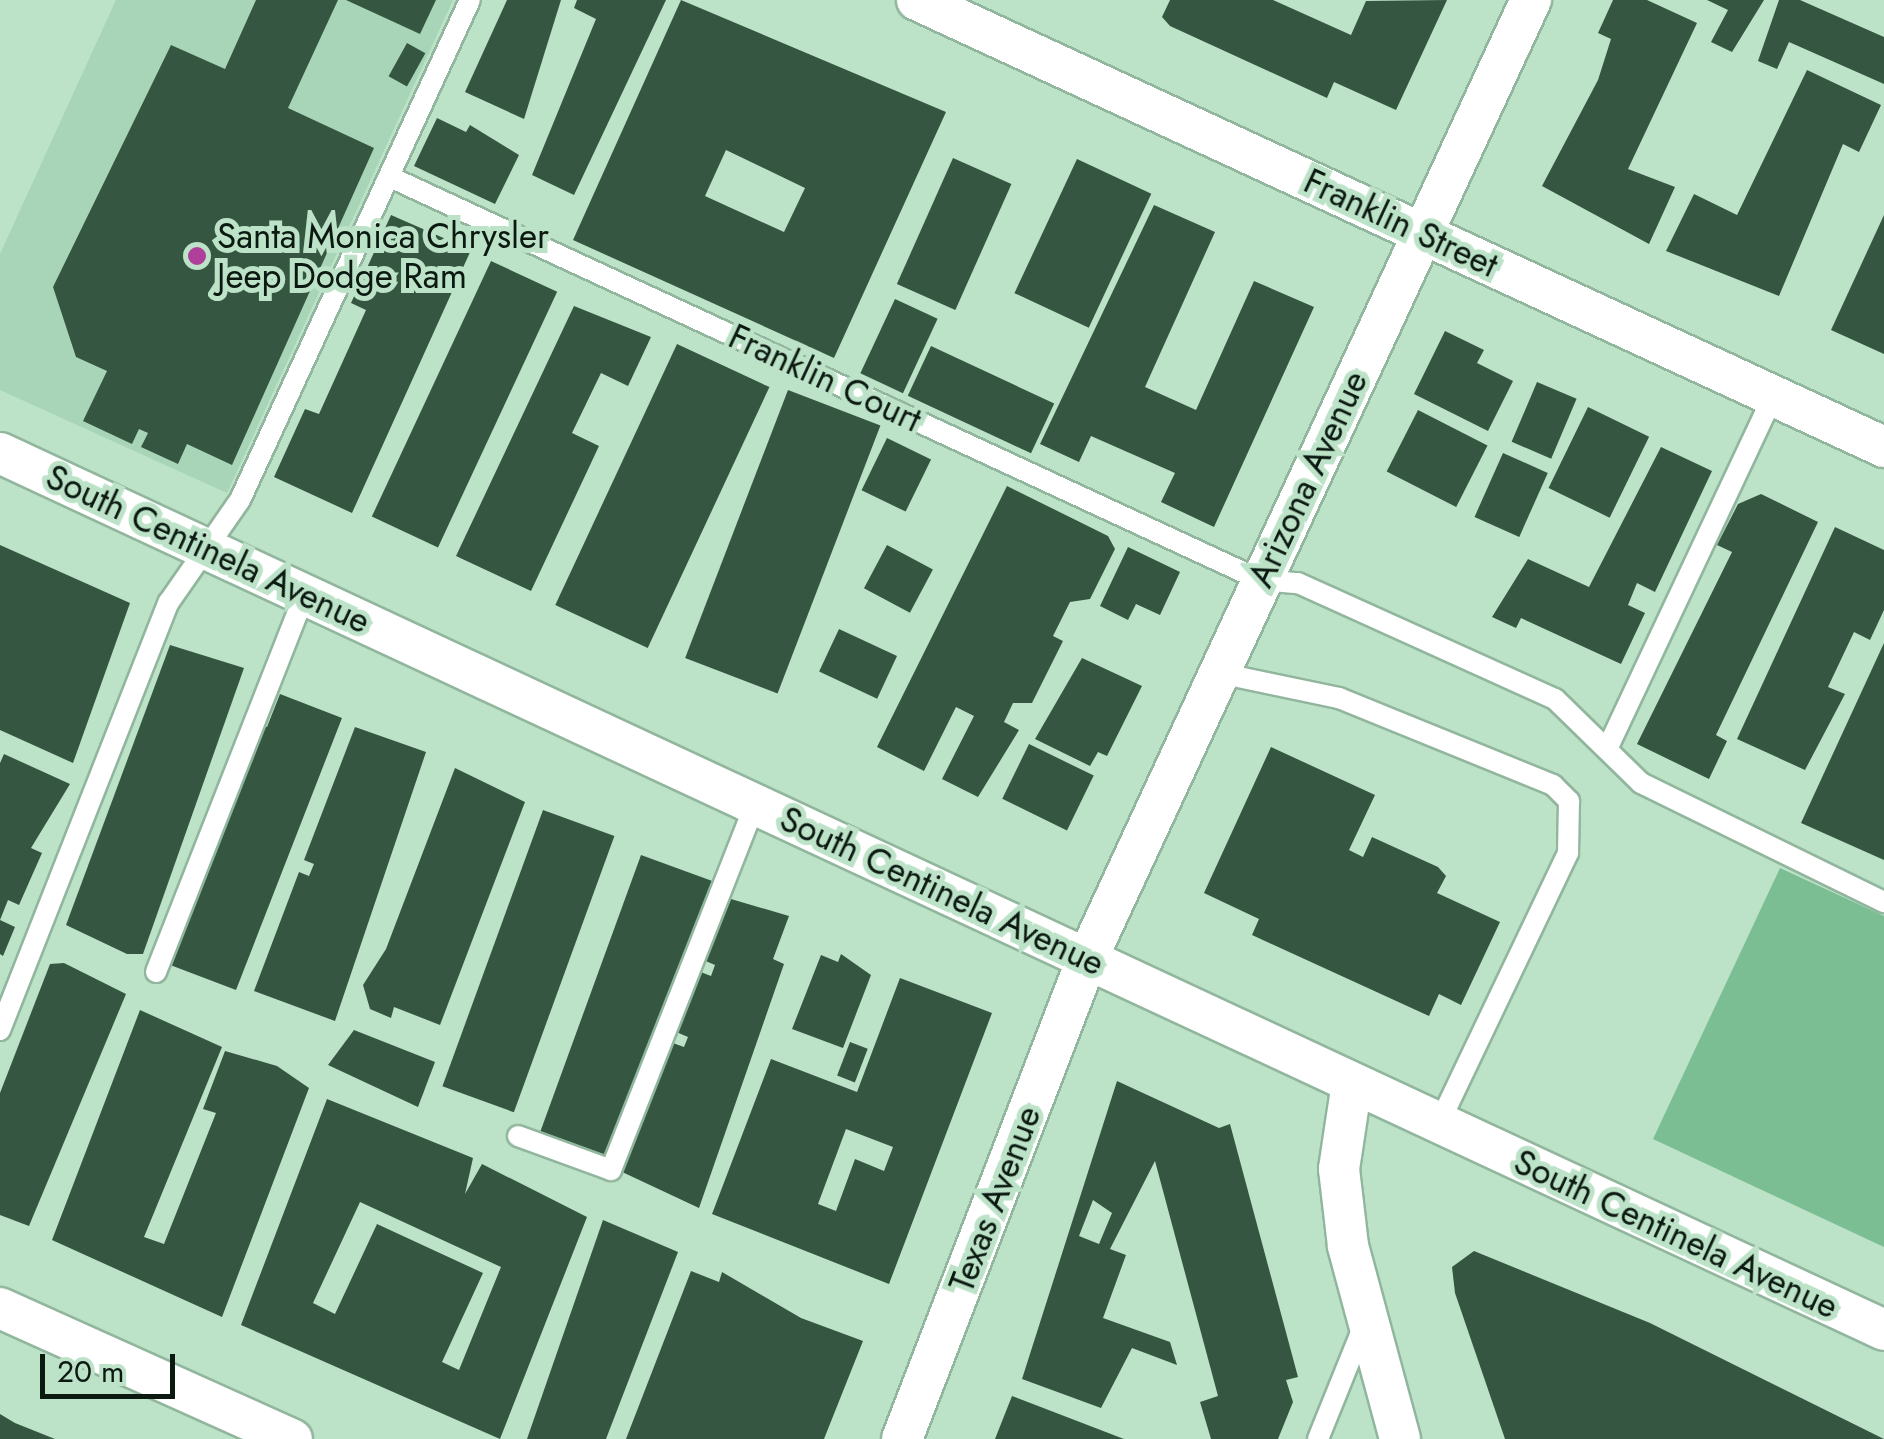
<!DOCTYPE html>
<html>
<head>
<meta charset="utf-8">
<style>
	body { margin:0 }
	#map { position:relative; width:1884px; height:1439px; overflow:hidden; background:#bce2c8; font-family:Jost,sans-serif }
	div>[style] { position:absolute }
	.built>* { inset:0; background:#a8d4b7 }
	.green>* { inset:0; background:#7cbe94 }
	.building>* { inset:0; background:#355741; transform-origin:0 0 }
	.roads { filter:drop-shadow(2px 0 #91b69d) drop-shadow(-2px 0 #91b69d) drop-shadow(0 2px #91b69d) drop-shadow(0 -2px #91b69d) }
	.service>* { height:20px; margin:-10px; padding:0 10px; transform-origin:10px; border-radius:10px; background:#fff }
	.minor>* { height:40px; margin:-20px; padding:0 20px; transform-origin:20px; border-radius:20px; background:#fff }
	.dots>* { width:28px; height:28px; translate:-50% -50%; box-sizing:border-box; border:5px solid #bce2c8; border-radius:50% }
	span { translate:-50% -50%; white-space:nowrap; text-align:center; line-height:1.15; -webkit-text-stroke:10px #bce2c8; paint-order:stroke }
	.street-label { font-size:35px; color:#0b1911 }
	.poi-label { font-size:35px; color:#0b1911 }
	.left { translate:0 -50%; text-align:left }
	.scale { position:absolute; left:40px; top:1354px; width:135px; height:45px; box-sizing:border-box; border:5px solid #0b1911; border-top:0; padding-left:12px; font-size:30px; line-height:35px; white-space:nowrap; color:#0b1911; -webkit-text-stroke:8px #bce2c8; paint-order:stroke }
</style>
</head>
<body>
<div id="map">
	<div class="built">
		<i style="clip-path:polygon(116px 0,453px 0,227px 493px,0 390px,0 254px)"></i>
	</div>
	<div class="green">
		<i style="clip-path:polygon(1780px 868px,1884px 916px,1884px 1247px,1653px 1139px)"></i>
	</div>
	<div class="building">
		<i style="clip-path:polygon(256px 0,338px 0,288px 108px,374px 148px,232px 465px,187px 444px,178px 464px,141px 447px,148px 433px,139px 429px,132px 444px,83px 421px,107px 371px,76px 357px,53px 287px,171px 45px,225px 69px)"></i>
		<i style="clip-path:polygon(346px 0,436px 0,420px 34px)"></i>
		<i style="clip-path:polygon(507px 0,561px 0,524px 119px,465px 92px)"></i>
		<i style="clip-path:polygon(577px 0,666px 0,574px 195px,532px 175px,596px 19px,574px 8px)"></i>
		<i style="clip-path:polygon(evenodd,681px 0,946px 112px,834px 358px,573px 240px,681px 0,726px 150px,805px 188px,784px 232px,705px 196px,726px 150px)"></i>
		<i style="clip-path:polygon(1170px 0,1273px 0,1351px 35px,1366px 1px,1447px 0,1396px 110px,1334px 82px,1327px 98px,1170px 26px,1162px 17px)"></i>
		<i style="clip-path:polygon(1613px 0,1647px 0,1697px 23px,1628px 169px,1675px 187px,1649px 244px,1542px 186px,1598px 80px,1611px 39px,1598px 33px)"></i>
		<i style="clip-path:polygon(1707px 0,1764px 0,1732px 52px,1711px 42px,1728px 10px)"></i>
		<i style="clip-path:polygon(1779px 0,1800px 0,1884px 37px,1884px 84px,1789px 42px,1777px 69px,1758px 61px)"></i>
		<i style="left:407px;top:43px;width:21px;height:38px;rotate:29deg"></i>
		<i style="clip-path:polygon(1807px 70px,1881px 105px,1859px 152px,1843px 144px,1779px 296px,1666px 251px,1694px 194px,1737px 215px)"></i>
		<i style="clip-path:polygon(437px 118px,466px 132px,470px 125px,519px 155px,495px 204px,414px 166px)"></i>
		<i style="left:953px;top:158px;width:64px;height:138px;rotate:24deg"></i>
		<i style="left:1077px;top:159px;width:82px;height:148px;rotate:25deg"></i>
		<i style="clip-path:polygon(1154px 205px,1215px 232px,1145px 387px,1196px 410px,1254px 281px,1314px 307px,1214px 527px,1161px 502px,1175px 473px,1091px 436px,1079px 462px,1040px 444px)"></i>
		<i style="clip-path:polygon(391px 215px,471px 250px,352px 513px,274px 477px,305px 409px,319px 414px,366px 310px,351px 303px)"></i>
		<i style="clip-path:polygon(1884px 215px,1884px 354px,1831px 330px)"></i>
		<i style="left:491px;top:261px;width:73px;height:282px;rotate:25deg"></i>
		<i style="left:895px;top:299px;width:47px;height:82px;rotate:25deg"></i>
		<i style="clip-path:polygon(574px 306px,651px 337px,628px 386px,601px 373px,572px 433px,599px 446px,531px 591px,456px 556px)"></i>
		<i style="clip-path:polygon(1445px 331px,1484px 350px,1477px 363px,1513px 381px,1488px 431px,1414px 394px)"></i>
		<i style="left:677px;top:344px;width:102px;height:288px;rotate:25deg"></i>
		<i style="left:931px;top:346px;width:136px;height:55px;rotate:25deg"></i>
		<i style="left:1537px;top:382px;width:43px;height:65px;rotate:23deg"></i>
		<i style="left:788px;top:390px;width:99px;height:287px;rotate:21deg"></i>
		<i style="left:1588px;top:407px;width:68px;height:90px;rotate:26deg"></i>
		<i style="left:1418px;top:410px;width:78px;height:69px;rotate:27deg"></i>
		<i style="left:887px;top:438px;width:49px;height:58px;rotate:26deg"></i>
		<i style="clip-path:polygon(1661px 447px,1712px 471px,1655px 592px,1637px 583px,1628px 605px,1645px 613px,1621px 664px,1521px 618px,1516px 628px,1492px 617px,1528px 559px,1589px 587px)"></i>
		<i style="left:1503px;top:453px;width:49px;height:70px;rotate:24deg"></i>
		<i style="clip-path:polygon(1007px 486px,1108px 536px,1115px 549px,1090px 599px,1070px 602px,1053px 636px,1063px 641px,1032px 703px,1013px 703px,1004px 722px,1019px 730px,978px 797px,942px 779px,974px 716px,956px 707px,924px 771px,877px 747px)"></i>
		<i style="clip-path:polygon(1761px 494px,1818px 522px,1716px 735px,1727px 741px,1709px 779px,1637px 744px,1732px 552px,1717px 545px,1738px 504px)"></i>
		<i style="clip-path:polygon(1835px 527px,1884px 550px,1884px 610px,1870px 640px,1854px 632px,1828px 687px,1845px 694px,1805px 770px,1737px 739px)"></i>
		<i style="clip-path:polygon(0 545px,130px 603px,73px 763px,0 730px)"></i>
		<i style="left:887px;top:545px;width:52px;height:49px;rotate:28deg"></i>
		<i style="clip-path:polygon(1128px 547px,1180px 572px,1160px 615px,1136px 604px,1128px 620px,1100px 606px)"></i>
		<i style="left:839px;top:629px;width:64px;height:47px;rotate:25deg"></i>
		<i style="clip-path:polygon(1884px 643px,1884px 860px,1801px 823px)"></i>
		<i style="clip-path:polygon(170px 645px,244px 668px,143px 954px,127px 954px,66px 925px)"></i>
		<i style="clip-path:polygon(1082px 658px,1142px 686px,1107px 756px,1098px 752px,1090px 766px,1035px 739px)"></i>
		<i style="clip-path:polygon(280px 694px,342px 718px,236px 990px,165px 963px,258px 724px,267px 727px)"></i>
		<i style="clip-path:polygon(355px 727px,426px 752px,335px 1021px,254px 991px,299px 872px,309px 876px,314px 864px,304px 860px)"></i>
		<i style="left:1029px;top:744px;width:72px;height:61px;rotate:26deg"></i>
		<i style="clip-path:polygon(1271px 747px,1375px 795px,1349px 850px,1363px 857px,1372px 837px,1438px 867px,1446px 876px,1437px 893px,1500px 922px,1461px 1005px,1439px 994px,1429px 1016px,1252px 935px,1259px 919px,1204px 893px)"></i>
		<i style="clip-path:polygon(4px 754px,70px 784px,31px 848px,42px 853px,19px 905px,8px 900px,0 920px,15px 927px,3px 956px,0 954px,0 763px)"></i>
		<i style="clip-path:polygon(455px 768px,525px 802px,440px 1025px,394px 1007px,391px 1018px,370px 1009px,363px 985px,386px 949px)"></i>
		<i style="left:543px;top:810px;width:76px;height:294px;rotate:20deg"></i>
		<i style="left:641px;top:855px;width:78px;height:294px;rotate:20deg"></i>
		<i style="clip-path:polygon(731px 899px,789px 916px,773px 959px,784px 964px,699px 1208px,620px 1171px,670px 1042px,684px 1047px,688px 1037px,674px 1031px,698px 971px,711px 976px,715px 965px,701px 959px)"></i>
		<i style="clip-path:polygon(841px 954px,871px 975px,843px 1048px,792px 1029px,821px 955px,838px 962px)"></i>
		<i style="clip-path:polygon(64px 963px,126px 994px,29px 1226px,0 1215px,0 1093px,50px 964px)"></i>
		<i style="clip-path:polygon(evenodd,900px 978px,992px 1013px,889px 1284px,712px 1214px,771px 1059px,857px 1092px,900px 978px,846px 1129px,893px 1147px,884px 1171px,855px 1159px,836px 1211px,818px 1204px,846px 1129px)"></i>
		<i style="clip-path:polygon(140px 1010px,222px 1047px,144px 1237px,164px 1244px,216px 1113px,203px 1109px,225px 1051px,277px 1066px,309px 1088px,222px 1317px,52px 1240px)"></i>
		<i style="clip-path:polygon(354px 1030px,435px 1062px,418px 1107px,328px 1065px)"></i>
		<i style="left:850px;top:1042px;width:19px;height:36px;rotate:21deg"></i>
		<i style="clip-path:polygon(evenodd,1117px 1081px,1219px 1128px,1230px 1124px,1298px 1377px,1286px 1380px,1293px 1402px,1278px 1439px,1211px 1439px,1200px 1402px,1218px 1396px,1155px 1161px,1110px 1249px,1126px 1255px,1103px 1318px,1170px 1342px,1177px 1365px,1132px 1348px,1101px 1408px,1022px 1379px,1117px 1081px,1093px 1200px,1112px 1213px,1099px 1244px,1079px 1236px,1093px 1200px)"></i>
		<i style="clip-path:polygon(evenodd,327px 1099px,473px 1158px,465px 1194px,482px 1164px,587px 1217px,500px 1439px,241px 1325px,327px 1099px,360px 1202px,501px 1267px,459px 1370px,442px 1362px,483px 1273px,377px 1224px,335px 1314px,313px 1303px,360px 1202px)"></i>
		<i style="clip-path:polygon(603px 1220px,678px 1252px,606px 1439px,527px 1439px)"></i>
		<i style="clip-path:polygon(1474px 1251px,1650px 1323px,1884px 1439px,1505px 1439px,1455px 1293px,1452px 1267px)"></i>
		<i style="clip-path:polygon(691px 1271px,719px 1282px,722px 1272px,801px 1318px,863px 1341px,824px 1439px,626px 1439px)"></i>
		<i style="clip-path:polygon(1012px 1396px,1124px 1439px,995px 1439px)"></i>
		<i style="clip-path:polygon(0 1414px,15px 1423px,55px 1439px,0 1439px)"></i>
	</div>
	<div class="roads">
		<div class="service">
			<i style="left:390px;top:177px;width:959px;rotate:24.85deg"></i>
			<i style="left:1260px;top:580px;width:38px;rotate:5deg"></i>
			<i style="left:1298px;top:583px;width:282px;rotate:24.3deg"></i>
			<i style="left:1555px;top:699px;width:120px;rotate:44.3deg"></i>
			<i style="left:1641px;top:783px;width:271px;rotate:26.1deg"></i>
			<i style="left:1219px;top:673px;width:123px;rotate:11.8deg"></i>
			<i style="left:1339px;top:698px;width:231px;rotate:22.1deg"></i>
			<i style="left:1553px;top:785px;width:23px;rotate:45deg"></i>
			<i style="left:1569px;top:801px;width:52px;rotate:91.1deg"></i>
			<i style="left:1568px;top:853px;width:300px;rotate:115.5deg"></i>
			<i style="left:1609px;top:745px;width:385px;rotate:-64.8deg"></i>
			<i style="left:156px;top:972px;width:406px;rotate:-68.5deg"></i>
			<i style="left:0;top:1030px;width:460px;rotate:-68.5deg"></i>
			<i style="left:169px;top:602px;width:124px;rotate:-55.2deg"></i>
			<i style="left:240px;top:500px;width:550px;rotate:-65.3deg"></i>
			<i style="left:518px;top:1136px;width:99px;rotate:20.1deg"></i>
			<i style="left:611px;top:1170px;width:393px;rotate:-68.5deg"></i>
			<i style="left:1318px;top:1439px;width:123px;rotate:-68deg"></i>
		</div>
		<div class="minor">
			<i style="left:917px;top:0;width:1065px;rotate:24.81deg"></i>
			<i style="left:0;top:453px;width:2078px;rotate:24.96deg"></i>
			<i style="left:1352px;top:1083px;width:87px;rotate:98.6deg"></i>
			<i style="left:1339px;top:1169px;width:78px;rotate:83.3deg"></i>
			<i style="left:1348px;top:1246px;width:200px;rotate:74.9deg"></i>
			<i style="left:0;top:1308px;width:320px;rotate:24.2deg"></i>
			<i style="left:902px;top:1439px;width:514px;rotate:-68.92deg"></i>
			<i style="left:1087px;top:959px;width:1057px;rotate:-65.16deg"></i>
		</div>
	</div>
	<div class="dots">
		<i style="left:197px;top:256px;background:#af3f9b"></i>
	</div>
	<div class="street-label">
		<span style="left:1401px;top:223px;rotate:25deg">Franklin Street</span>
		<span style="left:825px;top:378px;rotate:25deg">Franklin Court</span>
		<span style="left:1308px;top:479px;rotate:-65deg">Arizona Avenue</span>
		<span style="left:208px;top:549px;rotate:25deg">South Centinela Avenue</span>
		<span style="left:942px;top:891px;rotate:25deg">South Centinela Avenue</span>
		<span style="left:995px;top:1199px;rotate:-69deg">Texas Avenue</span>
		<span style="left:1676px;top:1234px;rotate:25deg">South Centinela Avenue</span>
	</div>
	<div class="poi-label">
		<span class="left" style="left:217px;top:256px">Santa Monica Chrysler<br>Jeep Dodge Ram</span>
	</div>
	<div class="scale">20 m</div>
</div>
</body>
</html>
